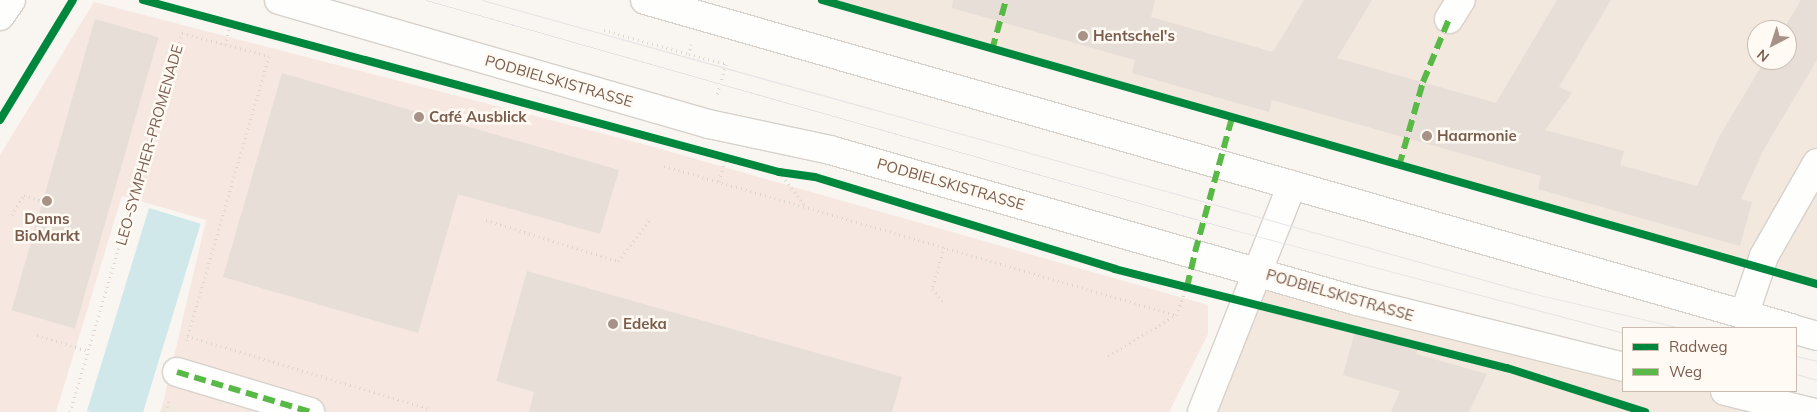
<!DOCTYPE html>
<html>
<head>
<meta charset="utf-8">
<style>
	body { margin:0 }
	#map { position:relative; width:1817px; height:412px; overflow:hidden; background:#f9f5f0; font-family:Mulish,sans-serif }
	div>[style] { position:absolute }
	.residential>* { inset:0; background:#f2e8de }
	.commercial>* { inset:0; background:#f6e8e1 }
	.water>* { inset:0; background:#d0e8ea; transform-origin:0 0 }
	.building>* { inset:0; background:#e6ded7; transform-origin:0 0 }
	.path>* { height:3px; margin-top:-1.5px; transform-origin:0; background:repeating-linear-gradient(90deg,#dcd5d0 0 1px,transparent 0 5px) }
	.roads { filter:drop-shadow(1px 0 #d7d1cb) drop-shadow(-1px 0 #d7d1cb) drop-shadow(0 1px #d7d1cb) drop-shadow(0 -1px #d7d1cb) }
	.minor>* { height:28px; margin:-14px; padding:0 14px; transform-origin:14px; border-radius:14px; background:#fefefd }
	.tertiary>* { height:28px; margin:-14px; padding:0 14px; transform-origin:14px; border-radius:14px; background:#fefefd }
	.secondary>* { height:28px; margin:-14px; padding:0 14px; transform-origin:14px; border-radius:14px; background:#fefefd }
	.tram>* { height:1px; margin:-0.5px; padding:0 0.5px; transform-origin:0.5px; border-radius:0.5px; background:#e6e3e7 }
	.quiet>* { height:6px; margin-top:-3px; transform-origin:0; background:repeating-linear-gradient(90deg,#58b947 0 12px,transparent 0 18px) }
	.cycleway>* { height:8px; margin:-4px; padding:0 4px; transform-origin:4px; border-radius:4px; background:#00873e }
	.dots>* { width:14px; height:14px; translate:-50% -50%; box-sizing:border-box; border:2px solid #fffaf3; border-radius:50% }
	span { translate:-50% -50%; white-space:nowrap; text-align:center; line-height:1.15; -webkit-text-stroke:5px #fffaf3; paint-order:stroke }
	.poi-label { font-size:15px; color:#7a5c4d; font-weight:700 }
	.left { translate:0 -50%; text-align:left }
	.street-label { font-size:15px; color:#7a5c4d }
	.legend { position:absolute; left:1622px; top:327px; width:175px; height:65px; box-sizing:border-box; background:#fffaf3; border:1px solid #cabbb1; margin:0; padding:6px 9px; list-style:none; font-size:15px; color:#7a5c4d }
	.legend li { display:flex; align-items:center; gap:10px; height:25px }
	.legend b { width:25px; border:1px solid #cabbb1 }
	.north { position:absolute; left:1747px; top:20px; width:50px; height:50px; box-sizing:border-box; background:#fffaf3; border:1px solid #cabbb1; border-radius:50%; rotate:220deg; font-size:14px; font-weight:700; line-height:20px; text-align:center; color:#7a5c4d }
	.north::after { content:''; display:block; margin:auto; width:18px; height:22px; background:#a69286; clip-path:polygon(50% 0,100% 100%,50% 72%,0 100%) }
</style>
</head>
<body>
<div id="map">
	<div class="residential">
		<i style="clip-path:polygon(evenodd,822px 0,1817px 0,1817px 282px,1755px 265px,822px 0,1757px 30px,1787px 30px,1787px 60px,1757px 60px,1757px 30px)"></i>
		<i style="clip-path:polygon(1261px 272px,1623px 367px,1623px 391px,1725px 391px,1811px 412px,1202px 412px)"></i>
		<i style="clip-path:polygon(163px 403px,192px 412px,160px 412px)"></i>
	</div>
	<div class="commercial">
		<i style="clip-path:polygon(94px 2px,643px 144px,1208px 305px,1208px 334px,1169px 412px,192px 412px,163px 403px,206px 220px,122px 196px,56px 412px,0 412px,0 155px)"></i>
	</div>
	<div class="water">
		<i style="left:149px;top:208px;width:54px;height:212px;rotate:17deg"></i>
	</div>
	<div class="building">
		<i style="clip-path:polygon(953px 0,1155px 0,1151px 17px,1273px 52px,1304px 0,1372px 0,1337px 58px,1496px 103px,1557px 0,1611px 0,1559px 87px,1572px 93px,1545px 130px,1624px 151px,1620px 165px,1697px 186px,1719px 137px,1765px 60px,1787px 60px,1787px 30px,1783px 30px,1801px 0,1817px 0,1817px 60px,1764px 149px,1741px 199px,1752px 202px,1740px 246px,1538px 189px,1541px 176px,1474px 157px,1272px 100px,1269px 112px,1132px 73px,1135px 60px,952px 8px)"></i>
		<i style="left:95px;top:19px;width:66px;height:303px;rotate:16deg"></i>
		<i style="clip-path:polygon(282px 73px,619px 170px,600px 234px,458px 194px,418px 333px,223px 277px)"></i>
		<i style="clip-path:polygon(527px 271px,902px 377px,892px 412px,529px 412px,534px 392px,496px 381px)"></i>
		<i style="clip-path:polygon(1355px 331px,1418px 349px,1416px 354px,1487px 374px,1469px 412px,1391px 412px,1400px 391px,1343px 375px)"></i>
	</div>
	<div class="path">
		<i style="left:604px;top:30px;width:88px;rotate:15.8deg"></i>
		<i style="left:691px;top:44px;width:10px;rotate:101deg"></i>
		<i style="left:689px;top:54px;width:38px;rotate:15deg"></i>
		<i style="left:726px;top:64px;width:32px;rotate:106deg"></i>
		<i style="left:225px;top:45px;width:25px;rotate:-76deg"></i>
		<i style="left:664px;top:166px;width:533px;rotate:16.23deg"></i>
		<i style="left:1176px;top:315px;width:30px;rotate:-69deg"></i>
		<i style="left:779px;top:172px;width:43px;rotate:52.6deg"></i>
		<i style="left:719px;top:181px;width:24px;rotate:-73deg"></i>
		<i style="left:12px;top:215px;width:23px;rotate:-59deg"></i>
		<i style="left:24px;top:195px;width:20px;rotate:18deg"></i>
		<i style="left:486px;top:220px;width:138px;rotate:17.3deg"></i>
		<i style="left:618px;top:261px;width:53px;rotate:-52.7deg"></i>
		<i style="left:944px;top:247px;width:44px;rotate:105.9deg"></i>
		<i style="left:932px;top:289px;width:19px;rotate:51deg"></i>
		<i style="left:37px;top:335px;width:53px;rotate:17.4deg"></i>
		<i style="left:187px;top:336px;width:251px;rotate:16.7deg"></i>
		<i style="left:1108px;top:356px;width:79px;rotate:-31.1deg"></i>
		<i style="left:70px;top:412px;width:395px;rotate:-73.5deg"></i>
		<i style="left:182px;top:33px;width:90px;rotate:14.8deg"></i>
		<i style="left:269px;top:56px;width:298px;rotate:106.2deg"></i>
		<i style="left:165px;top:412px;width:12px;rotate:-70deg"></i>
	</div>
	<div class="roads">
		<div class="minor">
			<i style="left:1449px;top:19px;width:22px;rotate:-58deg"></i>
			<i style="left:1744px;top:315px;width:62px;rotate:-71.3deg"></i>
			<i style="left:1764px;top:256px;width:107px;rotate:-60.3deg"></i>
			<i style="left:177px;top:372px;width:139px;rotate:16.7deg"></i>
			<i style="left:1202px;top:412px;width:244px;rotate:-68.4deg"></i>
		</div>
		<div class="tertiary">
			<i style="left:0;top:16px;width:19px;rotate:-55deg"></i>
		</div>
		<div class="secondary">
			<i style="left:279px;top:0;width:448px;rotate:16.1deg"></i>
			<i style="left:709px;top:124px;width:124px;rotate:12.1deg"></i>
			<i style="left:830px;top:150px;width:548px;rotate:15.99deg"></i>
			<i style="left:1357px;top:301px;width:274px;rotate:13.9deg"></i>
			<i style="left:645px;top:0;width:1192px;rotate:15.97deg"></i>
			<i style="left:1796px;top:330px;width:22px;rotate:16deg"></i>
			<i style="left:1725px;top:391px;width:89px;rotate:13.7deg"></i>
		</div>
	</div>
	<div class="tram">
		<i style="left:426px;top:0;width:840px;rotate:15.89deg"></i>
		<i style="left:1234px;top:230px;width:402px;rotate:14.8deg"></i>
		<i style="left:482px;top:0;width:1089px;rotate:15.61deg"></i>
		<i style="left:1531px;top:293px;width:153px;rotate:13.2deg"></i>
		<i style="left:1796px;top:356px;width:22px;rotate:13deg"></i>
		<i style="left:1796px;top:374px;width:22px;rotate:16deg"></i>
	</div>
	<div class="quiet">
		<i style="left:992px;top:50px;width:52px;rotate:-74.4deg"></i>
		<i style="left:1399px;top:166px;width:87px;rotate:-74.1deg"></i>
		<i style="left:1423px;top:82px;width:68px;rotate:-67.6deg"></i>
		<i style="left:1193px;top:288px;width:6px;rotate:-171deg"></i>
		<i style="left:1187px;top:287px;width:36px;rotate:-77deg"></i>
		<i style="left:1195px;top:252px;width:139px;rotate:-74.6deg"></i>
		<i style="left:177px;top:372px;width:139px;rotate:16.7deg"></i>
	</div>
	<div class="cycleway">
		<i style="left:143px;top:0;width:659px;rotate:15.13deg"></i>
		<i style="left:779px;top:172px;width:36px;rotate:8deg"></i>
		<i style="left:815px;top:177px;width:314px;rotate:17deg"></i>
		<i style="left:1115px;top:269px;width:404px;rotate:14.2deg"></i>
		<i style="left:1507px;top:368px;width:145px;rotate:17.7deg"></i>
		<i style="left:822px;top:0;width:1035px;rotate:15.93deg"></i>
		<i style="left:0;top:120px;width:140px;rotate:-58.7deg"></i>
	</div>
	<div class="dots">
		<i style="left:1083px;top:36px;background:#a69286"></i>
		<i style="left:419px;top:117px;background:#a69286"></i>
		<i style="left:1427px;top:136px;background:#a69286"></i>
		<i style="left:47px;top:201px;background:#a69286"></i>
		<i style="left:613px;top:324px;background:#a69286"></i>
	</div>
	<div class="poi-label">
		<span class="left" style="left:1093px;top:36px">Hentschel's</span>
		<span class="left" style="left:429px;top:117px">Café Ausblick</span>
		<span class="left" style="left:1437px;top:136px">Haarmonie</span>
		<span style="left:47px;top:227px">Denns<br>BioMarkt</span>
		<span class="left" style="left:623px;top:324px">Edeka</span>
	</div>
	<div class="street-label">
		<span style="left:559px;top:81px;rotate:16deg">PODBIELSKISTRASSE</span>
		<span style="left:149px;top:145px;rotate:-74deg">LEO-SYMPHER-PROMENADE</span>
		<span style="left:951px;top:184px;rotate:16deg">PODBIELSKISTRASSE</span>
		<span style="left:1340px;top:295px;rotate:16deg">PODBIELSKISTRASSE</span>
	</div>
	<ul class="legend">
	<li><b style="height:6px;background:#00873e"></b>Radweg</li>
	<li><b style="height:6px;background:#58b947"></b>Weg</li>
	</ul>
	<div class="north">N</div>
</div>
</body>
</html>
